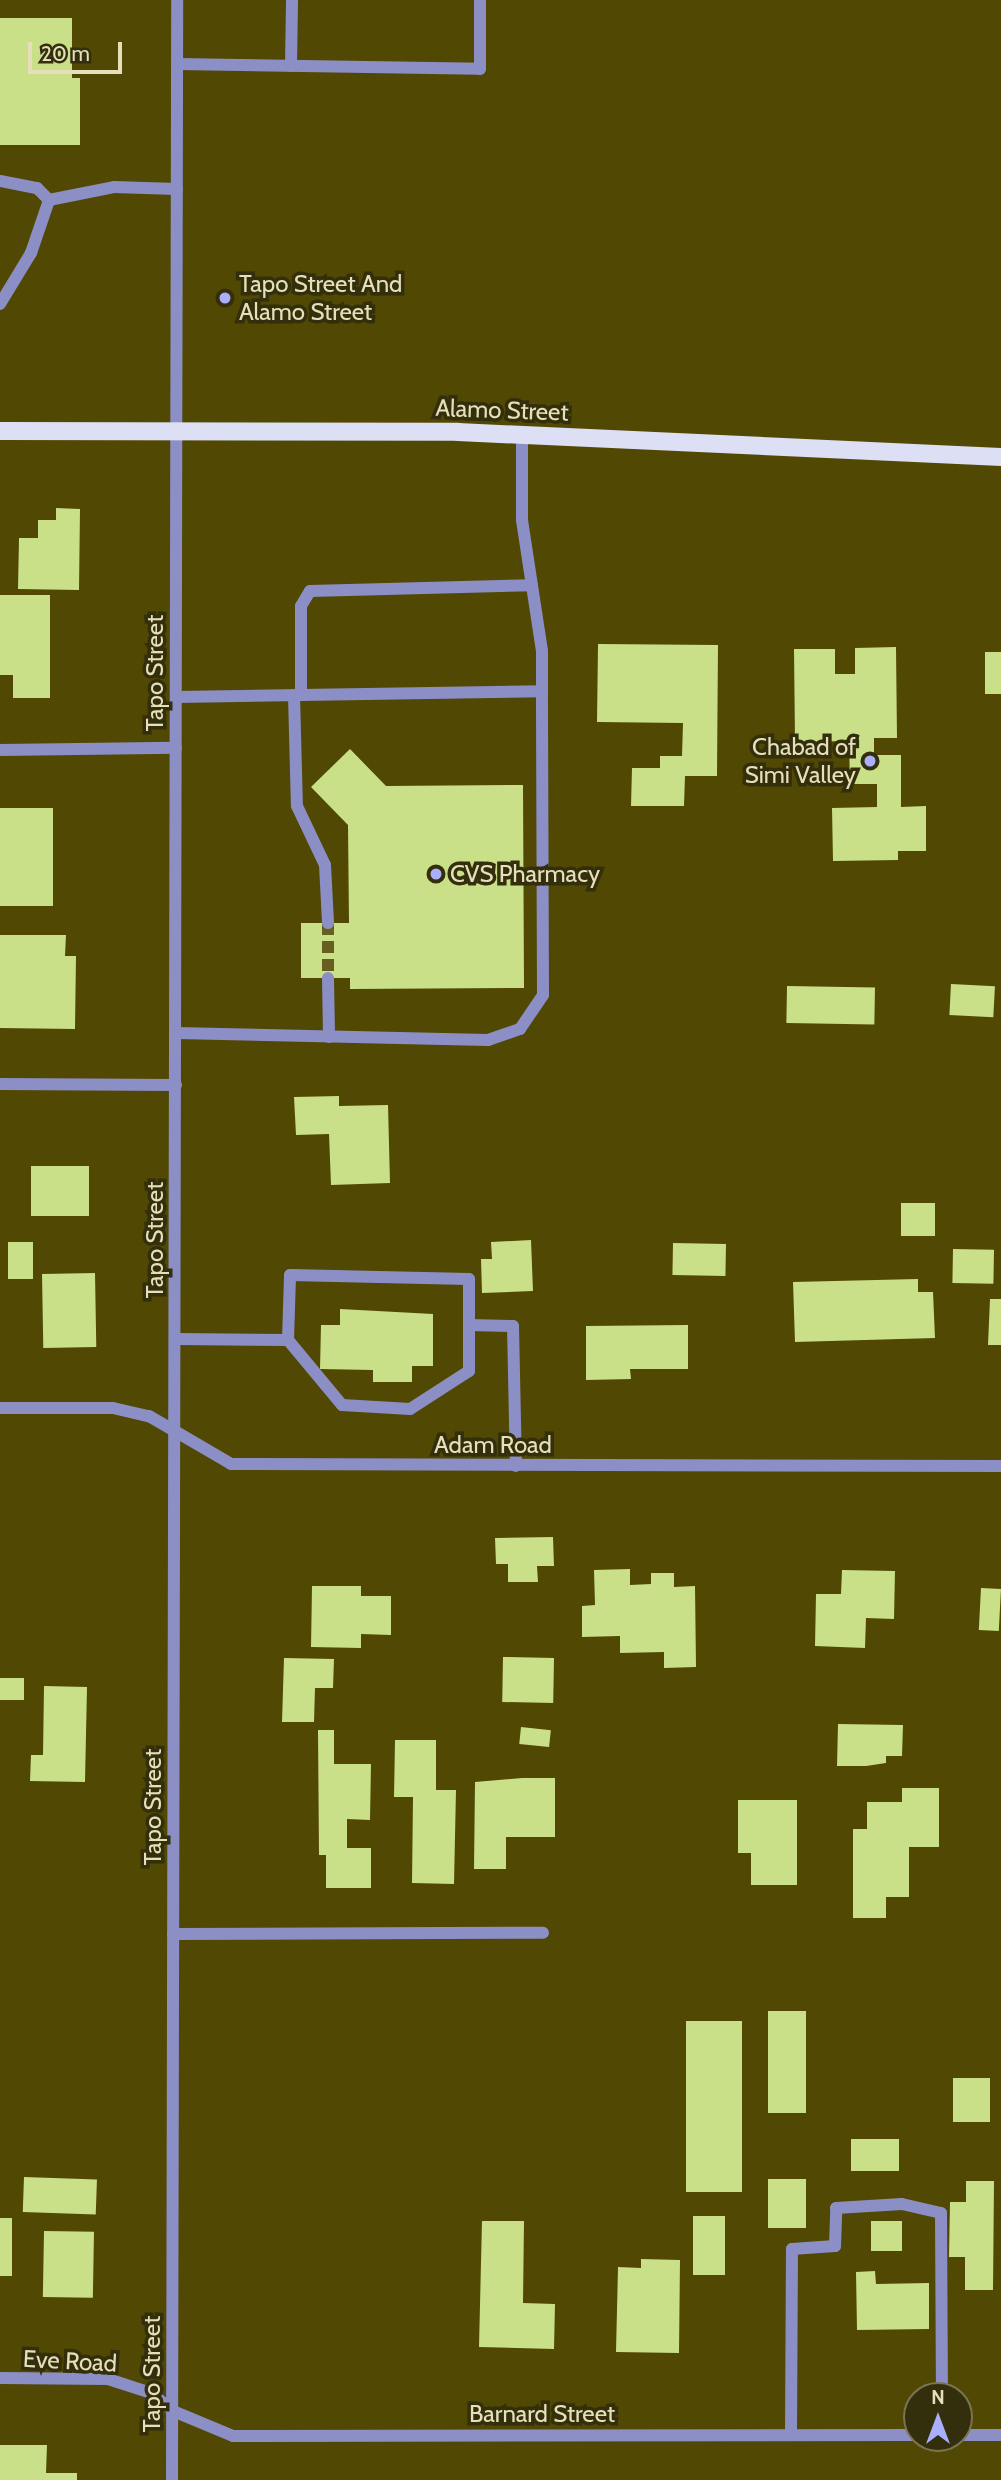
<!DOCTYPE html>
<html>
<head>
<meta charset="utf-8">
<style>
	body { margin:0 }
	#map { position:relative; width:1001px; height:2480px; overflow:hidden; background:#514803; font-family:Cabin,sans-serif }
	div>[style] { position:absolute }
	.building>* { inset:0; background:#c9e088; transform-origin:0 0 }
	.minor-tunnel>* { height:12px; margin-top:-6px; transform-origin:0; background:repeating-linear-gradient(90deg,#675f1e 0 12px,transparent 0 18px) }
	.minor>* { height:12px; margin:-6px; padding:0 6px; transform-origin:6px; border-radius:6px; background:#8c8fc5 }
	.major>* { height:18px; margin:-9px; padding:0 9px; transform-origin:9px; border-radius:9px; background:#dddff5 }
	.dots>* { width:19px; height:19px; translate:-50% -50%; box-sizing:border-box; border:4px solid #332e0c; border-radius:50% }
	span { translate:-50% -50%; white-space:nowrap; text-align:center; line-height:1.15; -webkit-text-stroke:7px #332e0c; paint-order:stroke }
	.poi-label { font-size:24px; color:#e5e0b9 }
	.left { translate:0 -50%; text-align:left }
	.right { translate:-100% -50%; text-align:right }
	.street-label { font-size:24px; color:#e5e0b9 }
	.north { position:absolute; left:903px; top:2382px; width:70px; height:70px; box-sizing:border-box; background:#332e0c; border:2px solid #7a7551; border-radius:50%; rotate:0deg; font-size:19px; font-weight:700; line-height:28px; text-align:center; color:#e5e0b9 }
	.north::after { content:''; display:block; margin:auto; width:24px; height:32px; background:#abaffb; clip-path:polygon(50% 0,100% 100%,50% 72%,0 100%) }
	.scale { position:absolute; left:28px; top:42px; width:94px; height:32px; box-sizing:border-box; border:4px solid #e5e0b9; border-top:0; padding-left:9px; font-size:21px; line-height:24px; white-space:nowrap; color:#e5e0b9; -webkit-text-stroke:5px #332e0c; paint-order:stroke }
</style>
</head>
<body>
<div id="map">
	<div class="building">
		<i style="clip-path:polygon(0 18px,72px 18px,72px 78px,80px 78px,80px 145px,0 145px)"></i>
		<i style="clip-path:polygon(56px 508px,80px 509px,79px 590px,18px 589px,19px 538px,38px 538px,38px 520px,56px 520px)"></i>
		<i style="clip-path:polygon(0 595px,50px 595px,50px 698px,13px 698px,13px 675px,0 675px)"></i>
		<i style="clip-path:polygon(598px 644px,718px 645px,717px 776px,685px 776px,684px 806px,631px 806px,632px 768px,660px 768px,660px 756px,682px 756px,683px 723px,597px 722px)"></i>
		<i style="clip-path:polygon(896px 647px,897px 738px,874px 738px,874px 755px,901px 755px,901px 807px,926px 806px,926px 851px,898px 851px,898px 860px,833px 861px,832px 808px,877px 807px,877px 784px,850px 784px,849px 741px,795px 742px,794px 649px,835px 649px,835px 674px,855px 674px,855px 648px)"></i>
		<i style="left:1001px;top:652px;width:42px;height:16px;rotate:90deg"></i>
		<i style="clip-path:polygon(350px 749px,386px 786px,523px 785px,524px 988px,350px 989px,350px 978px,301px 978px,301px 923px,349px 923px,348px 825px,311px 787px)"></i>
		<i style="left:0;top:808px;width:53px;height:98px"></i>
		<i style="clip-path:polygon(0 935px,66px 935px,65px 956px,76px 956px,75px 1029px,0 1028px)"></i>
		<i style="left:951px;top:984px;width:44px;height:31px;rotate:3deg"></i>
		<i style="left:787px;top:986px;width:88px;height:37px;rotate:1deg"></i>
		<i style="clip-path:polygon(339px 1096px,339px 1106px,388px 1105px,390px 1183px,331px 1185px,329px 1134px,296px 1135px,294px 1097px)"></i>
		<i style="left:31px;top:1166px;width:58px;height:50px"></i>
		<i style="left:935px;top:1203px;width:33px;height:34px;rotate:90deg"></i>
		<i style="clip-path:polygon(531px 1240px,533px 1291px,482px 1293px,481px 1259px,492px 1259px,491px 1242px)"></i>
		<i style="left:8px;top:1242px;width:25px;height:37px"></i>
		<i style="left:673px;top:1243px;width:53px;height:32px;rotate:1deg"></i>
		<i style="left:953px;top:1249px;width:41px;height:34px;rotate:1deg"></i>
		<i style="left:95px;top:1273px;width:74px;height:53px;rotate:89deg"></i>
		<i style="clip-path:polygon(918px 1279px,918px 1292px,933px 1292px,935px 1338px,795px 1342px,793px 1282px)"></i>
		<i style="clip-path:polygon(990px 1299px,1001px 1299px,1001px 1345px,988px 1345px)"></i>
		<i style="clip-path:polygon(340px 1309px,433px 1314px,433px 1366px,412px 1366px,412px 1382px,373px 1382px,373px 1370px,320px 1369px,321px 1325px,340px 1325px)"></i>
		<i style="clip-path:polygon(688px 1325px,688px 1369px,630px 1369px,631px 1379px,586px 1380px,586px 1326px)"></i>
		<i style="clip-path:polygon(553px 1537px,554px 1566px,537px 1566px,538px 1582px,508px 1582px,508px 1564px,496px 1564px,495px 1538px)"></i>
		<i style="clip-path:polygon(630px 1569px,630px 1585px,651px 1584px,651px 1573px,674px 1573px,674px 1587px,695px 1586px,696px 1667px,664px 1668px,664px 1652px,620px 1653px,620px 1636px,582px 1637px,582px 1606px,595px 1605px,594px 1570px)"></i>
		<i style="clip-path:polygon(842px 1570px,895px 1571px,894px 1619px,866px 1618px,865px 1648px,815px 1646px,816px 1594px,841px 1594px)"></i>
		<i style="clip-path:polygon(312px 1586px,361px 1586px,361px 1596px,391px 1596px,391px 1635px,361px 1634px,361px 1648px,311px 1647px)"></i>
		<i style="left:981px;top:1588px;width:20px;height:42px;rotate:3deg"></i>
		<i style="left:503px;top:1657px;width:51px;height:45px;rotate:1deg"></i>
		<i style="clip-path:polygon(284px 1658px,334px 1659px,333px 1688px,315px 1688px,314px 1722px,282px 1722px)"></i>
		<i style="left:0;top:1678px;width:24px;height:22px"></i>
		<i style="clip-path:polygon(44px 1686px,87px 1687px,85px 1782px,30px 1781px,31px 1755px,43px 1755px)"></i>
		<i style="clip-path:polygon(838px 1724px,903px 1725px,902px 1756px,886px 1756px,886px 1763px,866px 1766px,837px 1766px)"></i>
		<i style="left:521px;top:1727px;width:30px;height:17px;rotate:6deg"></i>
		<i style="clip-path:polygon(318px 1730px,334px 1730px,334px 1764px,371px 1764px,370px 1820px,347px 1819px,347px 1848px,371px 1848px,371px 1888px,326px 1888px,326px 1855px,319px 1855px)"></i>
		<i style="clip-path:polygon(395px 1740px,436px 1740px,436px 1790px,456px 1790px,454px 1884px,412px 1883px,413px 1797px,394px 1797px)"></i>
		<i style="clip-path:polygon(522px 1778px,555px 1778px,555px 1837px,506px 1837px,506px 1869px,474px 1869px,475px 1782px)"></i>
		<i style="clip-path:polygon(902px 1788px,939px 1788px,939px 1847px,909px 1847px,909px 1897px,886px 1897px,886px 1918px,853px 1918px,853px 1829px,867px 1829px,867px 1802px,902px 1802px)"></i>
		<i style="clip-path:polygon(738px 1800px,797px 1800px,797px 1885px,751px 1885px,751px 1853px,738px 1853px)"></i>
		<i style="left:768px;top:2011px;width:38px;height:102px"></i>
		<i style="left:742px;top:2021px;width:171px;height:56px;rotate:90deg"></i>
		<i style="left:953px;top:2078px;width:37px;height:44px"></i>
		<i style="left:851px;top:2139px;width:48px;height:32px"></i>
		<i style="left:24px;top:2177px;width:73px;height:35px;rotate:2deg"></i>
		<i style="left:768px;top:2179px;width:38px;height:49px"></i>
		<i style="clip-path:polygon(966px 2181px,994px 2181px,993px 2290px,965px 2290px,965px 2257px,949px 2257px,950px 2202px,966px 2202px)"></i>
		<i style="left:693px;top:2216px;width:32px;height:59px"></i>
		<i style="left:0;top:2218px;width:12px;height:58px"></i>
		<i style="clip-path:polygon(482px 2221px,524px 2221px,523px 2303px,555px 2304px,554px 2349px,479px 2347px)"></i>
		<i style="left:871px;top:2221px;width:31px;height:30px"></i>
		<i style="left:44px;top:2231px;width:50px;height:66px;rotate:1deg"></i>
		<i style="clip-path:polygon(641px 2259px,680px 2260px,679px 2353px,616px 2352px,618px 2267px,641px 2268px)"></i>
		<i style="clip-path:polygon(875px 2271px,876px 2284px,929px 2283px,929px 2329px,857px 2330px,856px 2272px)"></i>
		<i style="clip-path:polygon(0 2445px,47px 2445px,46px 2473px,77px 2473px,77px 2480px,0 2480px)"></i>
	</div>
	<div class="minor-tunnel">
		<i style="left:328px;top:923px;width:55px;rotate:90deg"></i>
	</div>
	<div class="minor">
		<i style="left:177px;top:64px;width:303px;rotate:0.9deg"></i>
		<i style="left:480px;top:69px;width:69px;rotate:-90deg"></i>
		<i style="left:291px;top:66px;width:66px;rotate:-89.1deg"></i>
		<i style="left:0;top:181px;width:38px;rotate:11deg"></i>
		<i style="left:37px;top:188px;width:17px;rotate:45deg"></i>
		<i style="left:0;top:304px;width:60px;rotate:-58.7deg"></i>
		<i style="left:31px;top:253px;width:56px;rotate:-71.2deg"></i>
		<i style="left:49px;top:200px;width:66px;rotate:-11.3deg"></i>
		<i style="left:114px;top:187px;width:63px;rotate:1.8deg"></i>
		<i style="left:294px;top:695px;width:111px;rotate:88.5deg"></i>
		<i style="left:297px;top:806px;width:65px;rotate:64.6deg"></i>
		<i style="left:325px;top:865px;width:58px;rotate:87deg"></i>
		<i style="left:301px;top:695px;width:89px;rotate:-90deg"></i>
		<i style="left:301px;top:606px;width:17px;rotate:-59deg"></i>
		<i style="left:310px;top:591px;width:222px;rotate:-1.5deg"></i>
		<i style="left:176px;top:697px;width:366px;rotate:-0.9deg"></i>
		<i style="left:542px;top:691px;width:40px;rotate:-90deg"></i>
		<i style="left:542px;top:651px;width:133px;rotate:-98.7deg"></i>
		<i style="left:522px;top:520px;width:85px;rotate:-90deg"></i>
		<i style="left:0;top:750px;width:176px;rotate:-0.7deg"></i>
		<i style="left:328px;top:978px;width:59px;rotate:89deg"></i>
		<i style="left:176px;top:1033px;width:312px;rotate:1.3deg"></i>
		<i style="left:488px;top:1040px;width:34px;rotate:-19deg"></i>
		<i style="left:520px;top:1029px;width:41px;rotate:-55.9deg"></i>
		<i style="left:543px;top:995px;width:304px;rotate:-90.2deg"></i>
		<i style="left:0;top:1084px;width:176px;rotate:0.3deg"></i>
		<i style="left:469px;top:1325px;width:44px;rotate:1.3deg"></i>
		<i style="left:513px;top:1326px;width:140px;rotate:88.8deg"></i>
		<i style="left:176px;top:1339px;width:112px;rotate:0.5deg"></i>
		<i style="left:288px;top:1340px;width:65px;rotate:-88.2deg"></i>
		<i style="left:290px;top:1275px;width:179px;rotate:1.3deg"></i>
		<i style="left:469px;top:1279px;width:92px;rotate:90deg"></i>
		<i style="left:469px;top:1371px;width:70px;rotate:147.2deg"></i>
		<i style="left:410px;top:1409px;width:68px;rotate:-176.6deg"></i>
		<i style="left:342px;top:1405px;width:85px;rotate:-129.7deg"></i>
		<i style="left:0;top:1408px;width:113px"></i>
		<i style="left:113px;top:1408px;width:37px;rotate:13deg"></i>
		<i style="left:149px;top:1416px;width:95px;rotate:30.3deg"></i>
		<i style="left:231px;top:1464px;width:770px;rotate:0.15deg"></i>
		<i style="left:173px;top:1934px;width:370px;rotate:-0.2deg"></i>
		<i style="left:0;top:2378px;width:108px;rotate:0.5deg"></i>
		<i style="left:108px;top:2379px;width:45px;rotate:18deg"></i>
		<i style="left:151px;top:2393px;width:28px;rotate:39deg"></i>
		<i style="left:173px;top:2411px;width:65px;rotate:22.6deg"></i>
		<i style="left:233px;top:2436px;width:684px;rotate:-0.08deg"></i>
		<i style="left:791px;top:2435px;width:186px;rotate:-89.7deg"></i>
		<i style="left:792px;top:2249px;width:43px;rotate:-4deg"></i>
		<i style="left:835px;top:2246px;width:38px;rotate:-88deg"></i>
		<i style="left:836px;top:2208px;width:66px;rotate:-3.5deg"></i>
		<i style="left:902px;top:2204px;width:40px;rotate:13deg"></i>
		<i style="left:941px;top:2213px;width:183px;rotate:89.7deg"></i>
		<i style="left:959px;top:2435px;width:42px"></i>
		<i style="left:172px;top:2480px;width:2480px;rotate:-89.88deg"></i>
	</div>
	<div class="major">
		<i style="left:0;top:431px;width:458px;rotate:0.1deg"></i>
		<i style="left:458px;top:432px;width:544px;rotate:2.64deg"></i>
	</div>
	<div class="dots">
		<i style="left:225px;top:298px;background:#abaffb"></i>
		<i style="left:870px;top:761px;background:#abaffb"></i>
		<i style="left:436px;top:874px;background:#abaffb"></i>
	</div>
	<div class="poi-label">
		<span class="left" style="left:239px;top:298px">Tapo Street And<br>Alamo Street</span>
		<span class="right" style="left:856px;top:761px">Chabad of<br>Simi Valley</span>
		<span class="left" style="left:450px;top:874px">CVS Pharmacy</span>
	</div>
	<div class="street-label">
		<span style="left:502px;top:410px;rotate:2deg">Alamo Street</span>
		<span style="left:155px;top:673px;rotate:-90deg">Tapo Street</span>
		<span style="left:155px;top:1240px;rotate:-90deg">Tapo Street</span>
		<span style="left:493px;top:1445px">Adam Road</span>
		<span style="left:153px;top:1807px;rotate:-90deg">Tapo Street</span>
		<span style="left:70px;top:2361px;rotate:3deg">Eve Road</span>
		<span style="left:152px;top:2374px;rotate:-90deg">Tapo Street</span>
		<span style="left:542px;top:2414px">Barnard Street</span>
	</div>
	<div class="north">N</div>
	<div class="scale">20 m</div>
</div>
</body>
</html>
